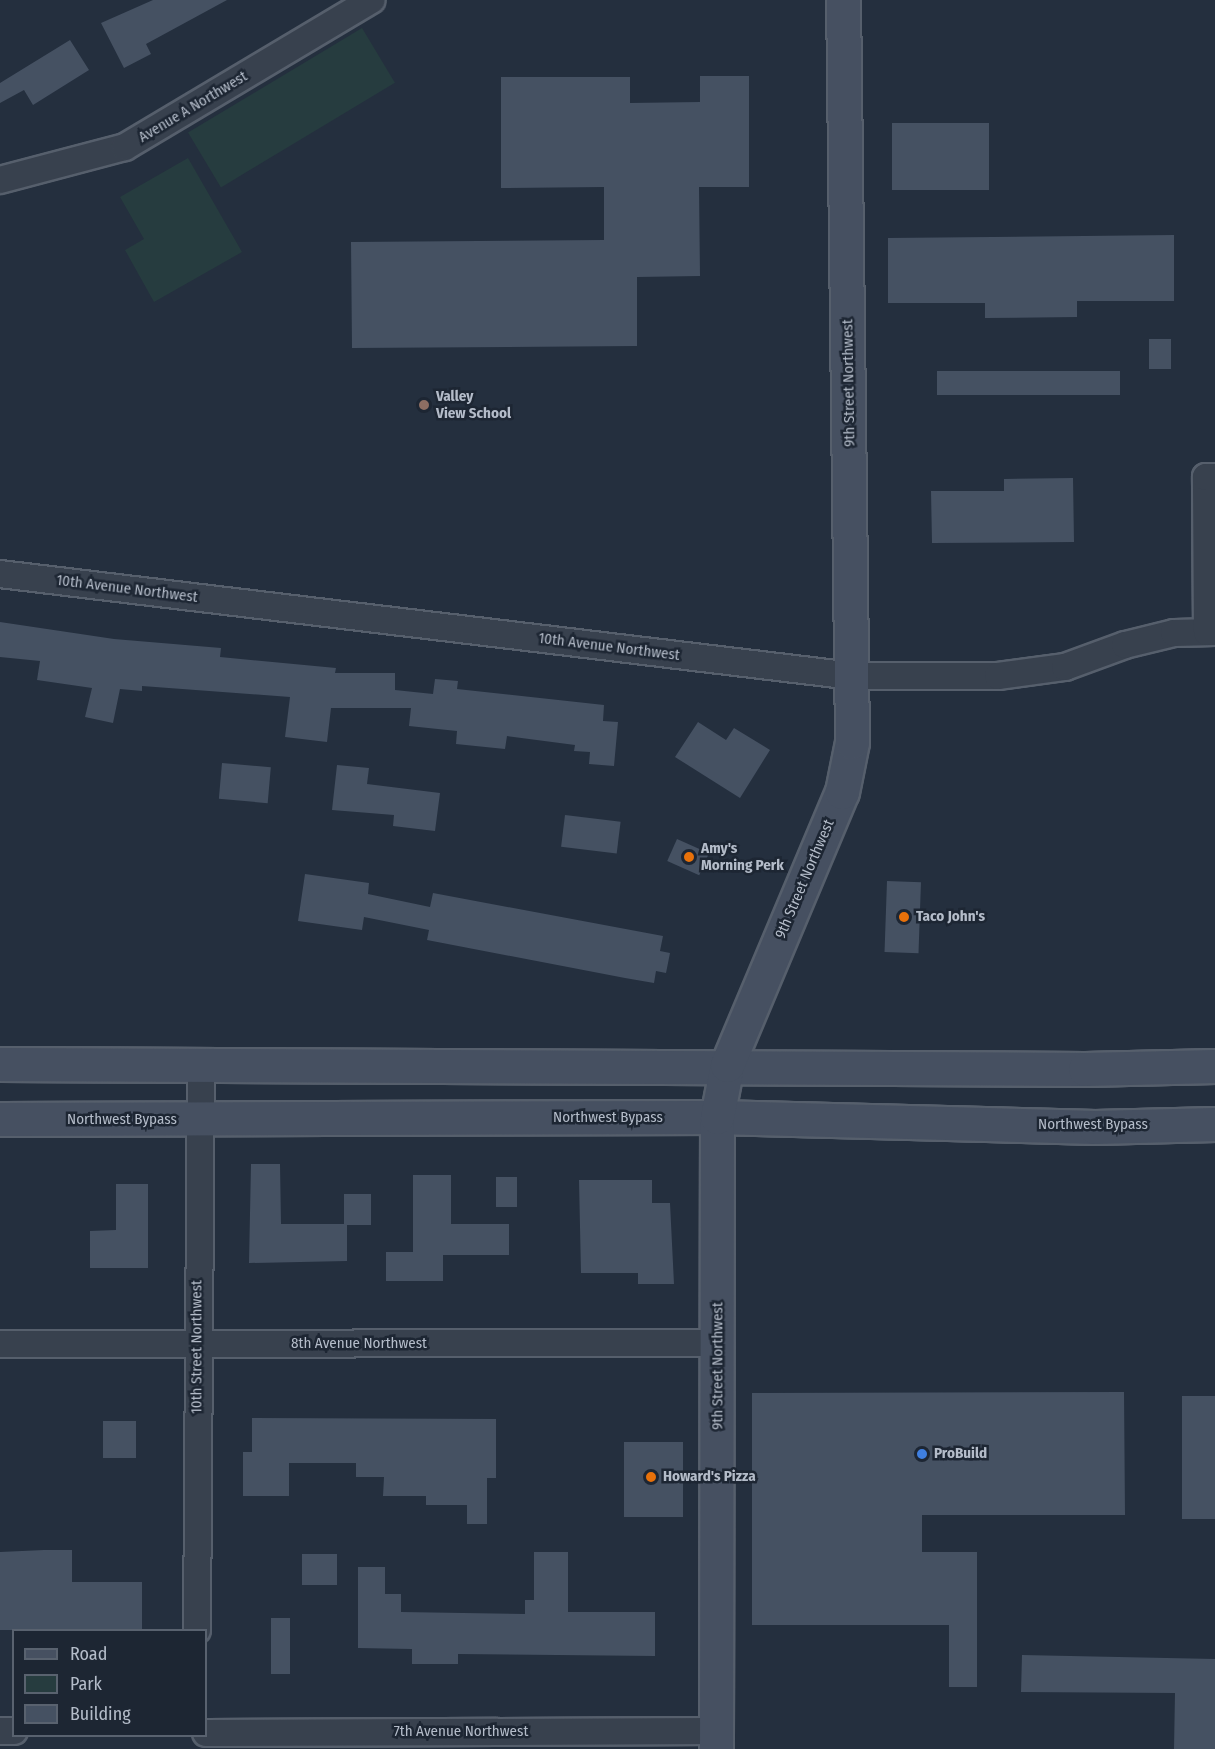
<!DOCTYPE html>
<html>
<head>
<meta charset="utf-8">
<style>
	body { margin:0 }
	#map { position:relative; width:1215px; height:1749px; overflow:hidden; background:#242f3e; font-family:"Fira Sans Condensed",sans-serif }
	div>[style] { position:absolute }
	.green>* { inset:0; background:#263c3f; transform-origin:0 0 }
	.building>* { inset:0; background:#455162; transform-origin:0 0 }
	.roads { filter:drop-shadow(2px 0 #565f6c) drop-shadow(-2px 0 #565f6c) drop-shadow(0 2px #565f6c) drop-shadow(0 -2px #565f6c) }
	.street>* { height:26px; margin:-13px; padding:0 13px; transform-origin:13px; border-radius:13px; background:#38414e }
	.secondary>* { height:33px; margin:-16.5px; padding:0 16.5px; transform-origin:16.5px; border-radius:16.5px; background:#465061 }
	.dots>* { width:16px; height:16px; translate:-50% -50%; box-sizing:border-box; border:3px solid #1d2633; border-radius:50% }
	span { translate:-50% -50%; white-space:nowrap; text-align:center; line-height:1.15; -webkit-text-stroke:5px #1d2633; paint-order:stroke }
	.street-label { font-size:15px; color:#b4bcc9 }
	.poi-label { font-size:15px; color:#b4bcc9; font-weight:700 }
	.left { translate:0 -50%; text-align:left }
	.legend { position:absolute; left:12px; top:1629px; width:195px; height:108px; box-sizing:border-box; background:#1d2633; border:2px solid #59626f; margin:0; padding:8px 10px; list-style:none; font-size:18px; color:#b4bcc9 }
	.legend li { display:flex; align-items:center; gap:12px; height:30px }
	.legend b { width:30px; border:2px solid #59626f }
</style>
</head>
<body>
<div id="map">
	<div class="green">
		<i style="left:362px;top:28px;width:64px;height:203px;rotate:59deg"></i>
		<i style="clip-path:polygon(188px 158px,242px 252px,154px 302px,125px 250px,144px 239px,120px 197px)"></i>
	</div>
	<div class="building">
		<i style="clip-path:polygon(153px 0,227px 0,146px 44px,151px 54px,124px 68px,101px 23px)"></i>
		<i style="clip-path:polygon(70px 40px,89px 70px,33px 105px,24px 90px,0 103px,0 83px)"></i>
		<i style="clip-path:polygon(700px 76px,749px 76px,749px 187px,699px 187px,700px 276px,637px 277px,637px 346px,352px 348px,351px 242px,604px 240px,604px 187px,501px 188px,501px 77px,630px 77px,630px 103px,700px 102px)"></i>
		<i style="left:892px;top:123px;width:97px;height:67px"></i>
		<i style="clip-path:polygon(1174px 235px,1174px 301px,1077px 301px,1077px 317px,985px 318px,985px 303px,888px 303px,888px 238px)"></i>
		<i style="left:1149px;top:339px;width:22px;height:30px"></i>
		<i style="left:1120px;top:371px;width:24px;height:183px;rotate:90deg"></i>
		<i style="clip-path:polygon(1073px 478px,1074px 542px,932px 543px,931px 491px,1004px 491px,1004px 479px)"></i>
		<i style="clip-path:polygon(0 622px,114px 639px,221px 648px,220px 657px,336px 668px,335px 673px,395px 673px,395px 690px,433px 694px,435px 679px,458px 681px,457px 689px,604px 705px,603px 721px,618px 722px,614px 766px,589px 764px,590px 752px,574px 751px,575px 745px,507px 736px,505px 749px,456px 744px,457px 731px,409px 726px,411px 708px,331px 708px,327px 742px,285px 737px,290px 697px,142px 686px,142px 691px,120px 689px,113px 723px,85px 717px,92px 688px,37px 680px,40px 661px,0 657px)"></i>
		<i style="clip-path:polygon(698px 722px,726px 740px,734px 728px,770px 750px,740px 798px,675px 757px)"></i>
		<i style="left:222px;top:763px;width:49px;height:36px;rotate:5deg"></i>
		<i style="clip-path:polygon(337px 765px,369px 768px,367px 784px,440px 793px,435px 831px,393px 826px,394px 815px,332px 810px)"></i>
		<i style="left:565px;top:815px;width:56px;height:32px;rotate:7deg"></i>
		<i style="left:677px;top:839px;width:35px;height:24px;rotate:24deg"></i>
		<i style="clip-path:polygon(305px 874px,369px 883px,368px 894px,430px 907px,433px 893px,663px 936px,660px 951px,670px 953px,666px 973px,656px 971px,654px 983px,625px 978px,427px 940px,429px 930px,364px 917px,362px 930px,298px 921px)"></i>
		<i style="left:887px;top:881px;width:34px;height:71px;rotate:2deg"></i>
		<i style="clip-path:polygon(251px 1164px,280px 1164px,281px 1224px,344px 1224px,344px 1194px,371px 1194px,371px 1225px,347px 1225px,347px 1261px,249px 1263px)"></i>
		<i style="clip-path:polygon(413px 1175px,451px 1175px,451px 1224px,509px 1224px,509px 1255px,443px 1255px,443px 1281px,386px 1281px,386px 1252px,413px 1252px)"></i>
		<i style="left:496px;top:1177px;width:21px;height:30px"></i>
		<i style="clip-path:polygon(579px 1180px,652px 1180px,652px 1203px,670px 1203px,674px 1284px,638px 1284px,638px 1273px,581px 1273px)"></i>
		<i style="clip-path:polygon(116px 1184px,148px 1184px,148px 1268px,90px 1268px,90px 1231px,116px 1230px)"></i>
		<i style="clip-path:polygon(1124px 1392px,1125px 1515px,922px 1515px,922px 1552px,977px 1552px,977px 1687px,949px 1687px,949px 1625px,752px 1625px,752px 1393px)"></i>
		<i style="left:1182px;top:1396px;width:33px;height:123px"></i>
		<i style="clip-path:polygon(252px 1418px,496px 1419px,496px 1478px,487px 1478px,487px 1524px,467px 1524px,467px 1505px,426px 1505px,426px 1496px,383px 1496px,384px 1477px,356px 1477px,356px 1463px,289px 1463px,289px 1496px,243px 1496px,243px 1452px,252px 1452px)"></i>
		<i style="left:103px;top:1421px;width:33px;height:37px"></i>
		<i style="left:624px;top:1442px;width:59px;height:75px"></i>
		<i style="clip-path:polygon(44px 1550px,72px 1550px,72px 1582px,142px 1582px,142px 1630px,0 1630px,0 1552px)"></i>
		<i style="clip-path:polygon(534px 1552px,568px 1552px,568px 1612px,655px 1612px,655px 1656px,458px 1654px,458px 1664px,412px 1664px,412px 1649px,358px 1648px,358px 1567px,385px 1567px,385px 1594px,401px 1594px,401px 1612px,525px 1614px,525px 1600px,534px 1600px)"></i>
		<i style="left:302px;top:1554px;width:35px;height:31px"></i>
		<i style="left:271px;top:1618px;width:19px;height:56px"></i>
		<i style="clip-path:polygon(1022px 1655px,1215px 1659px,1215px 1749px,1174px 1749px,1175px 1693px,1021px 1692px)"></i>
	</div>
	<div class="roads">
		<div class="street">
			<i style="left:0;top:180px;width:129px;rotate:-14.8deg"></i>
			<i style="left:125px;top:147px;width:287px;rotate:-30.8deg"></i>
			<i style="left:0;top:574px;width:859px;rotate:6.82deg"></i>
			<i style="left:853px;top:676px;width:145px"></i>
			<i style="left:998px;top:676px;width:68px;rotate:-7.7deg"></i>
			<i style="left:1065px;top:667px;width:64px;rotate:-20.1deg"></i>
			<i style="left:1125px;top:645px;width:50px;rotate:-13.8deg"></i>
			<i style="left:1174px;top:633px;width:41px;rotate:-1.4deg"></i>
			<i style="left:1207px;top:632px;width:155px;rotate:-90.4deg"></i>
			<i style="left:1206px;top:477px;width:9px"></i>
			<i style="left:0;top:1344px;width:719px;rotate:-0.08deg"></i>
			<i style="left:197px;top:1630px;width:566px;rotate:-89.6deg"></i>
			<i style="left:0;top:1731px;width:14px"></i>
			<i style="left:206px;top:1733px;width:510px;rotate:-0.22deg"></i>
		</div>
		<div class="secondary">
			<i style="left:0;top:1064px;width:1085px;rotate:0.26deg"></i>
			<i style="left:1085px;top:1069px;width:130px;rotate:-1.3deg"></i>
			<i style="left:0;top:1119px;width:717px;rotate:-0.16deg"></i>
			<i style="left:717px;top:1117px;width:378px;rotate:1.5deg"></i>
			<i style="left:1095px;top:1127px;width:120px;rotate:-1.4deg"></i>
			<i style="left:716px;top:1749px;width:632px;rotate:-89.91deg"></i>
			<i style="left:717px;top:1117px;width:53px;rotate:-79.1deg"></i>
			<i style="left:727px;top:1065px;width:296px;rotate:-67.2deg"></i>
			<i style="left:842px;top:792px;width:51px;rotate:-78.7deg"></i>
			<i style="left:852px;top:742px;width:742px;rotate:-90.69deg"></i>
		</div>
	</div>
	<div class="dots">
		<i style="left:424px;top:405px;background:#8d6e63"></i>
		<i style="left:689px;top:857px;background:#e8710a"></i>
		<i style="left:904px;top:917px;background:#e8710a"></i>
		<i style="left:922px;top:1454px;background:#3f7fe0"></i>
		<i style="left:651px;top:1477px;background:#e8710a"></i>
	</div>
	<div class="street-label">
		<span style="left:193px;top:107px;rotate:-31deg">Avenue A Northwest</span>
		<span style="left:849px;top:383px;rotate:-91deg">9th Street Northwest</span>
		<span style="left:127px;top:589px;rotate:7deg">10th Avenue Northwest</span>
		<span style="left:609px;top:647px;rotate:7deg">10th Avenue Northwest</span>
		<span style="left:805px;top:879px;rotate:-67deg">9th Street Northwest</span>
		<span style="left:608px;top:1118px">Northwest Bypass</span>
		<span style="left:122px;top:1120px">Northwest Bypass</span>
		<span style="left:1093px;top:1125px">Northwest Bypass</span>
		<span style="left:359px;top:1344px">8th Avenue Northwest</span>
		<span style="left:197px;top:1347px;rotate:-90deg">10th Street Northwest</span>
		<span style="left:718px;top:1366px;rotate:-90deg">9th Street Northwest</span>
		<span style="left:461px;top:1732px">7th Avenue Northwest</span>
	</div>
	<div class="poi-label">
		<span class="left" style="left:436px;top:405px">Valley<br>View School</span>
		<span class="left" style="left:701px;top:857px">Amy's<br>Morning Perk</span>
		<span class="left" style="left:916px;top:917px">Taco John's</span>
		<span class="left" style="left:934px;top:1454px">ProBuild</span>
		<span class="left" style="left:663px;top:1477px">Howard's Pizza</span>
	</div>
	<ul class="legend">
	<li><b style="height:8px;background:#465061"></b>Road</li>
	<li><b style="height:16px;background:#263c3f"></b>Park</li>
	<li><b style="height:16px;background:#455162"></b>Building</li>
	</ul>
</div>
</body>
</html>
